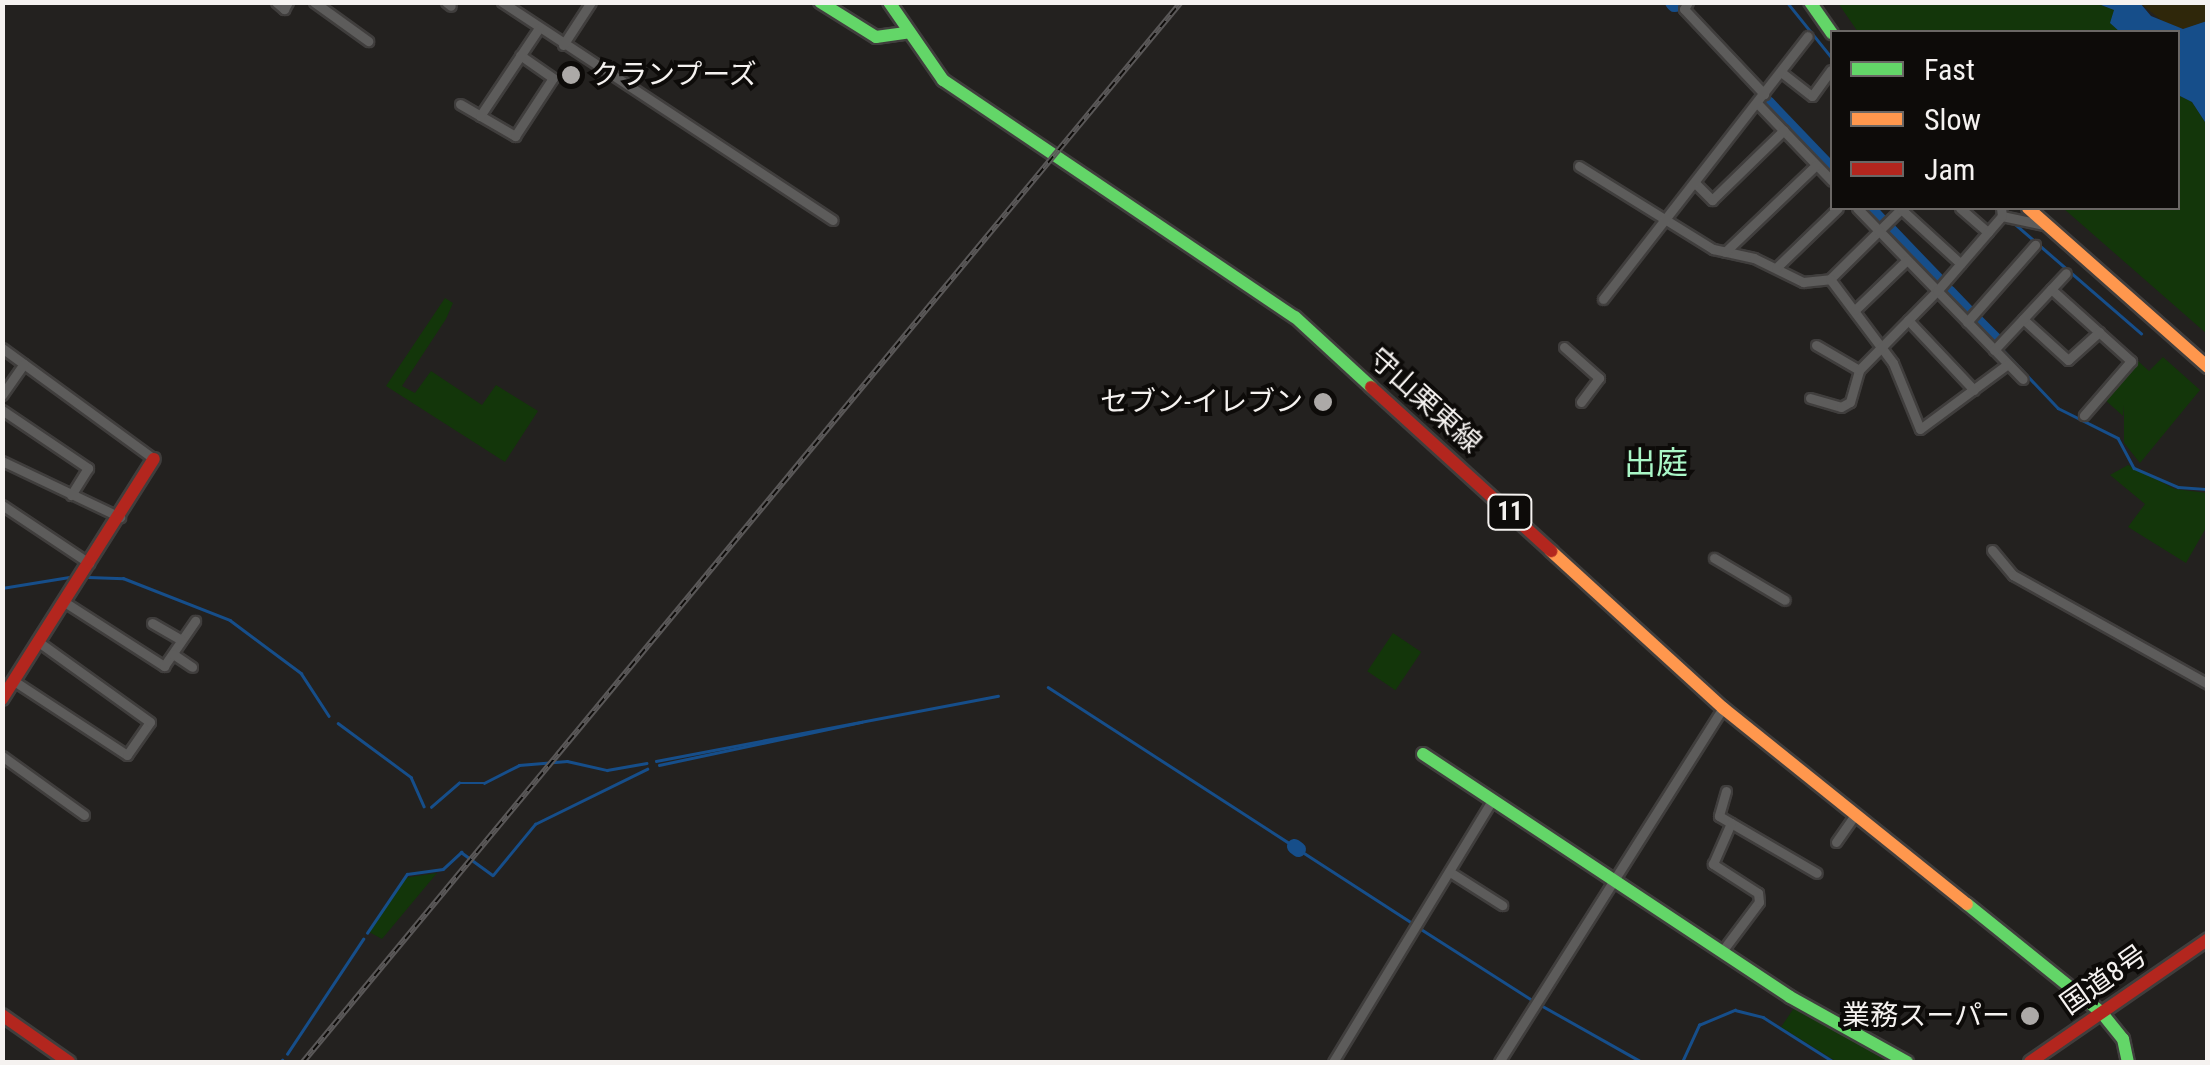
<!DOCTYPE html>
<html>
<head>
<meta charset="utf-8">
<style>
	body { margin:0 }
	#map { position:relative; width:2210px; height:1065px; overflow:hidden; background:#23211f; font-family:"Roboto Condensed","Noto Sans JP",sans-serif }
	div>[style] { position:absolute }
	.green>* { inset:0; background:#13360a; transform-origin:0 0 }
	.sand>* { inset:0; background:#2f270a }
	.water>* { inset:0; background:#164e8a }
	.stream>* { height:2.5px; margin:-1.25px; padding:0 1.25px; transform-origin:1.25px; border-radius:1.25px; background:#164e8a }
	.river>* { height:15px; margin:-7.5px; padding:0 7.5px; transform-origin:7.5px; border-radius:7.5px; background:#164e8a }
	.roads { filter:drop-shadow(2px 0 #403e3d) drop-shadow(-2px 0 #403e3d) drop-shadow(0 2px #403e3d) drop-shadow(0 -2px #403e3d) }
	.street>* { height:9px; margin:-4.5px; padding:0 4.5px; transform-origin:4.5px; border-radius:4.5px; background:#5d5c5b }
	.fast>* { height:12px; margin:-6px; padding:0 6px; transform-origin:6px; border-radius:6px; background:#63d668 }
	.slow>* { height:12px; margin:-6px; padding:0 6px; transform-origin:6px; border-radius:6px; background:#ff974d }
	.jam>* { height:12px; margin:-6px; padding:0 6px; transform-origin:6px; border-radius:6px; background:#b3261e }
	.rail>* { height:6px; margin-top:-3px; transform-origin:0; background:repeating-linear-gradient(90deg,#0d0b09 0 8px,#5a5858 0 16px); box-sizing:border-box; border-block:2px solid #5a5858 }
	.dots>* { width:28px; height:28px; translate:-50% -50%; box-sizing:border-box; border:5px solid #0d0b09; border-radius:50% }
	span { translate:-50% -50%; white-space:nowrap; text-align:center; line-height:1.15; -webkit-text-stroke:8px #0d0b09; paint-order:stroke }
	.shield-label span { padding:2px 8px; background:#0d0b09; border:2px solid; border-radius:8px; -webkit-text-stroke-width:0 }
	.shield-label { font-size:25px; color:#f5f2f0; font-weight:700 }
	.poi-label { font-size:28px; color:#f5f2f0 }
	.left { translate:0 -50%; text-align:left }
	.right { translate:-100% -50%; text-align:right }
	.street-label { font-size:28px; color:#f5f2f0 }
	.quarter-label { font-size:32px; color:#aaf7c7 }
	.frame { position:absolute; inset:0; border:5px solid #f5f2f0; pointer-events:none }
	.legend { position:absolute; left:1830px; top:30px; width:350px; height:180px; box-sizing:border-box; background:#0d0b09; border:2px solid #6a6765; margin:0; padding:12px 18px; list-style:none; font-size:30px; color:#f5f2f0 }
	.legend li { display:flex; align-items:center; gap:20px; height:50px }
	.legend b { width:50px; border:2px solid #6a6765 }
</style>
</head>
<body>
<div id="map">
	<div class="green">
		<i style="clip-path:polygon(1838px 3px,2096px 3px,2114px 10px,2111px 23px,2120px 32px,1858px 32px)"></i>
		<i style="clip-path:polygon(2178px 95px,2192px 102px,2207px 125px,2207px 334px,2063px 208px,2178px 208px)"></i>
		<i style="clip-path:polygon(445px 298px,453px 303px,446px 319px,402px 386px,415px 393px,431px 371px,482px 405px,496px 385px,538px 411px,505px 462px,386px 386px)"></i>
		<i style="clip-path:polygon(2163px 357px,2200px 390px,2140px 463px,2124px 443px,2124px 405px,2123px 416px,2103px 398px,2138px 361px,2149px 371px)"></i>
		<i style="clip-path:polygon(2128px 465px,2175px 489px,2207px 493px,2207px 526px,2186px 563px,2128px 527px,2145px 504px,2110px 475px)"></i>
		<i style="left:1393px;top:633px;width:34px;height:46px;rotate:34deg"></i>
		<i style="clip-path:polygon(437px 873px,382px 939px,369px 932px,404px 878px)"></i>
		<i style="clip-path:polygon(1794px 1008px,1868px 1045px,1895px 1062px,1837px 1062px,1781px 1027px)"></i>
	</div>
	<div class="sand">
		<i style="clip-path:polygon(2140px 3px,2207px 3px,2207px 21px,2184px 29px,2167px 25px)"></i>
	</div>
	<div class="water">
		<i style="clip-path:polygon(2096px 3px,2140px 3px,2151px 16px,2183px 29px,2207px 21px,2207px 125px,2192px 102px,2178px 95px,2178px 32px,2120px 32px,2110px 23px,2114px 10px)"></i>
	</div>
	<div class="stream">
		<i style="left:1787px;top:2px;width:72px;rotate:51.2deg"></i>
		<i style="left:2015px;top:224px;width:167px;rotate:40.9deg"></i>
		<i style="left:2003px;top:350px;width:80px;rotate:46.5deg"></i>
		<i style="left:2058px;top:408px;width:67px;rotate:26.6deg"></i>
		<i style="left:2118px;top:438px;width:34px;rotate:62deg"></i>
		<i style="left:2134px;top:468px;width:48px;rotate:23.4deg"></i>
		<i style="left:2178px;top:487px;width:30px;rotate:4deg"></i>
		<i style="left:88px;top:577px;width:35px;rotate:2deg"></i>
		<i style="left:123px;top:578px;width:115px;rotate:21.4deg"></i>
		<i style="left:230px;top:620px;width:89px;rotate:36.7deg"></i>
		<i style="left:301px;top:673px;width:51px;rotate:56.9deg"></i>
		<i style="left:2px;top:588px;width:74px;rotate:-9.3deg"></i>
		<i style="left:1048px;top:687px;width:293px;rotate:32.9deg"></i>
		<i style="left:338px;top:723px;width:91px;rotate:36.5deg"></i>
		<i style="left:411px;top:777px;width:32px;rotate:66deg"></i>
		<i style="left:656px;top:761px;width:348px;rotate:-10.8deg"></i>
		<i style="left:659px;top:765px;width:207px;rotate:-12deg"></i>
		<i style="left:431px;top:807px;width:37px;rotate:-41deg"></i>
		<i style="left:459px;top:783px;width:25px"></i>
		<i style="left:484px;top:783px;width:39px;rotate:-27deg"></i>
		<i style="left:519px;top:765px;width:48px;rotate:-4.8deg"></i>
		<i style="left:567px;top:761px;width:41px;rotate:12.7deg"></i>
		<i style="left:607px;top:770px;width:40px;rotate:-10deg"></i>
		<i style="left:1298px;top:849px;width:138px;rotate:32.9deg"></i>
		<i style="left:1421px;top:929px;width:132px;rotate:32.6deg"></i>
		<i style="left:367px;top:933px;width:71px;rotate:-55.9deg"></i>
		<i style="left:407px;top:874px;width:36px;rotate:-8deg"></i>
		<i style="left:443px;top:869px;width:25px;rotate:-43deg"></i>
		<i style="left:461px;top:852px;width:39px;rotate:36deg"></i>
		<i style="left:493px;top:875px;width:66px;rotate:-50.5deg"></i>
		<i style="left:535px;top:824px;width:125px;rotate:-26.2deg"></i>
		<i style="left:1539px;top:1004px;width:118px;rotate:29.4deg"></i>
		<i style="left:287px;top:1054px;width:138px;rotate:-56.5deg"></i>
		<i style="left:280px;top:1062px;width:3px;rotate:-45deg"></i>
		<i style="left:1682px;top:1062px;width:41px;rotate:-65.3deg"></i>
		<i style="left:1699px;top:1025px;width:39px;rotate:-23deg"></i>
		<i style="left:1735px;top:1010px;width:29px;rotate:14deg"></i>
		<i style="left:1763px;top:1017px;width:84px;rotate:32.4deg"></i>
	</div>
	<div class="river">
		<i style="left:1672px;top:2px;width:3px;rotate:45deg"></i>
		<i style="left:1767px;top:103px;width:94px;rotate:46.3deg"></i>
		<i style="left:1868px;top:208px;width:21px;rotate:47deg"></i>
		<i style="left:1888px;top:229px;width:69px;rotate:46.2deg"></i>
		<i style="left:1948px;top:292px;width:29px;rotate:46deg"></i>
		<i style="left:1975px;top:320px;width:30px;rotate:45deg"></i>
		<i style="left:1294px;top:846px;width:5px;rotate:37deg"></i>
	</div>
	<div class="roads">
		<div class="street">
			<i style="left:276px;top:2px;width:11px;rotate:41deg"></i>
			<i style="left:284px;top:9px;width:8px;rotate:-60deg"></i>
			<i style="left:314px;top:2px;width:67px;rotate:35.8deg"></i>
			<i style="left:446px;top:2px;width:6px;rotate:39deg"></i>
			<i style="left:502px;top:2px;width:396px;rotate:33.4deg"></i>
			<i style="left:1688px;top:2px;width:8px;rotate:120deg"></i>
			<i style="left:1684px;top:9px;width:117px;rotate:46.7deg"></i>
			<i style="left:563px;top:45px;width:51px;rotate:-56.9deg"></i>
			<i style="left:1781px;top:72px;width:39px;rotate:38deg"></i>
			<i style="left:1812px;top:96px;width:32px;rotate:-54deg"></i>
			<i style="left:1757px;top:103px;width:108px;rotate:46.1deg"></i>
			<i style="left:460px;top:104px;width:64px;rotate:30.2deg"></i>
			<i style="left:515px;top:136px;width:69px;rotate:-56.8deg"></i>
			<i style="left:553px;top:78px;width:40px;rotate:-145.1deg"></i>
			<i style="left:480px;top:116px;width:106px;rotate:-56.2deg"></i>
			<i style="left:1579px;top:166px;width:158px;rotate:31.8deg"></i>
			<i style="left:1713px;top:249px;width:42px;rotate:12.4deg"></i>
			<i style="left:1754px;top:258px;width:55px;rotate:26.1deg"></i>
			<i style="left:1803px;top:282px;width:27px;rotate:-6deg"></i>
			<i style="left:1830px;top:279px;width:101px;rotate:-44.6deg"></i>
			<i style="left:1696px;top:184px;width:23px;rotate:45deg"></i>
			<i style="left:1712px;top:200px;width:100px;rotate:-44.2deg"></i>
			<i style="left:1857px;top:208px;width:238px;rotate:45.9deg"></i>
			<i style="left:1960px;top:208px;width:37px;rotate:41deg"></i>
			<i style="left:1901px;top:209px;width:81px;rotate:42.5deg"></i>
			<i style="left:2002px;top:216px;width:48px;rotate:12deg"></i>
			<i style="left:1725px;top:252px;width:126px;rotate:-43.7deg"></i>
			<i style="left:1776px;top:268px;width:86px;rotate:-44.1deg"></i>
			<i style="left:1830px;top:279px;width:105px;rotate:53.1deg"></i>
			<i style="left:1893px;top:363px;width:71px;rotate:67.8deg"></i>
			<i style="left:1920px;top:429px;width:109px;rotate:-36.5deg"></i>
			<i style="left:2051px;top:289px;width:108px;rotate:42deg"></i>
			<i style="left:2131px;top:361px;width:72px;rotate:131deg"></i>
			<i style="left:1603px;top:299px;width:333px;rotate:-52.1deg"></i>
			<i style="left:1855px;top:310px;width:72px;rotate:-43.9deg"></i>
			<i style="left:2023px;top:319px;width:61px;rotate:42.3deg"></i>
			<i style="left:2068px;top:360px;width:42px;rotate:-42.1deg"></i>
			<i style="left:1908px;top:320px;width:96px;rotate:46.7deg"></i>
			<i style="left:1967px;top:322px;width:103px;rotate:-48.6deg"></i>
			<i style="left:1816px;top:345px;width:50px;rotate:30.2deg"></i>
			<i style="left:1564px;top:347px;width:47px;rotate:41.5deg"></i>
			<i style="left:1599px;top:378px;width:30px;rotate:127deg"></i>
			<i style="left:2px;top:348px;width:188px;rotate:36.1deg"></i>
			<i style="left:1994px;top:350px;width:105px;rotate:-46.9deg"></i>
			<i style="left:2px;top:395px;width:38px;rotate:-55deg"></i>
			<i style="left:1810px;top:398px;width:32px;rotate:16deg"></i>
			<i style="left:1841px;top:407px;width:10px;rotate:-29deg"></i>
			<i style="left:1850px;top:402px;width:33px;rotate:-74deg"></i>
			<i style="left:1859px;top:370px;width:111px;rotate:-45.4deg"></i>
			<i style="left:1937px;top:291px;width:99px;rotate:-49.1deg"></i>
			<i style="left:2002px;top:216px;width:8px;rotate:-97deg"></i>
			<i style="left:2px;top:410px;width:104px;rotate:34deg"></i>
			<i style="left:88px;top:468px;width:32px;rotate:122deg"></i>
			<i style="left:2px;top:461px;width:131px;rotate:25.4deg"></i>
			<i style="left:2px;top:505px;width:105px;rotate:33.7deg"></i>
			<i style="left:1992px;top:550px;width:33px;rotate:50deg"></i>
			<i style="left:2013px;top:575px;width:223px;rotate:29.2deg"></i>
			<i style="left:1714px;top:558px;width:82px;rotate:30.6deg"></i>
			<i style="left:66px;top:603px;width:117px;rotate:32.7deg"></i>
			<i style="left:164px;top:666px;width:55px;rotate:-55.4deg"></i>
			<i style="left:152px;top:623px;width:34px;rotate:30deg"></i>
			<i style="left:173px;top:654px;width:23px;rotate:34deg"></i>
			<i style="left:14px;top:681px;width:135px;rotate:33.2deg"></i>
			<i style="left:127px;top:755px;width:40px;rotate:-55.1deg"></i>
			<i style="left:150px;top:722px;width:135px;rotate:-144.3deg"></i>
			<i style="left:2px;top:756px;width:101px;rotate:35.7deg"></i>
			<i style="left:1726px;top:791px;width:26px;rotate:106deg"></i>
			<i style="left:1719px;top:816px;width:113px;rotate:30.2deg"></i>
			<i style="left:1836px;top:842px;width:33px;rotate:-55deg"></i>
			<i style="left:1450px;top:872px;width:62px;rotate:32.4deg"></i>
			<i style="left:1723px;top:950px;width:60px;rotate:-53.1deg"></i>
			<i style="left:1759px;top:902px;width:9px;rotate:-96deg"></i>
			<i style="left:1758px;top:893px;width:54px;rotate:-147.2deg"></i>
			<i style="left:1713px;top:864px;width:45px;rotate:-66.3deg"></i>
			<i style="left:1333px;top:1062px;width:306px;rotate:-58.7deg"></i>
			<i style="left:1499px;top:1062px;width:419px;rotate:-57.7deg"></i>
		</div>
		<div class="fast">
			<i style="left:820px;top:2px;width:66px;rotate:32deg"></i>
			<i style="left:876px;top:37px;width:30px;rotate:-8deg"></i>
			<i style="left:889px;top:2px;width:95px;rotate:55.3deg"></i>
			<i style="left:943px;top:80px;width:424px;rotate:34deg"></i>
			<i style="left:1295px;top:317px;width:103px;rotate:42.6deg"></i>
			<i style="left:1810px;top:2px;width:38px;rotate:55deg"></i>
			<i style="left:1423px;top:754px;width:440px;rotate:33.5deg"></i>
			<i style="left:1790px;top:997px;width:134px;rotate:29.1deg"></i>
			<i style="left:1967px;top:904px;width:172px;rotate:38.9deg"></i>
			<i style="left:2101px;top:1012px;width:35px;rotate:51deg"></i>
			<i style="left:2123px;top:1039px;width:24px;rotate:78deg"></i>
		</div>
		<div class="slow">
			<i style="left:2028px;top:208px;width:240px;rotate:41.5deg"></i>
			<i style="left:1551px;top:551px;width:233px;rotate:42.4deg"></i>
			<i style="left:1723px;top:708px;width:313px;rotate:38.8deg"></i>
		</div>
		<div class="jam">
			<i style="left:1371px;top:387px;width:244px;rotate:42.3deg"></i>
			<i style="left:2px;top:699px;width:284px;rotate:-57.7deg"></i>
			<i style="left:2px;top:1015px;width:82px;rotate:35deg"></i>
			<i style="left:2030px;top:1062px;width:216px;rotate:-34.6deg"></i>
		</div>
	</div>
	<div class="rail">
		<i style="left:303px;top:1062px;width:1376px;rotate:-50.36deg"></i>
	</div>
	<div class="dots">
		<i style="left:571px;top:75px;background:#aca9a7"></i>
		<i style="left:1323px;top:402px;background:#aca9a7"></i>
		<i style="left:2030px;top:1016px;background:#aca9a7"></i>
	</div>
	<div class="shield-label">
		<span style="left:1510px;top:512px">11</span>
	</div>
	<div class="poi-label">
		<span class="left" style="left:591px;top:75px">クランプーズ</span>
		<span class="right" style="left:1303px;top:402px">セブン-イレブン</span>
		<span class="right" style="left:2010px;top:1016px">業務スーパー</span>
	</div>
	<div class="street-label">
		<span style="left:1425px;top:401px;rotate:42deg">守山栗東線</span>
		<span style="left:2104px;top:980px;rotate:-35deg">国道8号</span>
	</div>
	<div class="quarter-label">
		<span style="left:1656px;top:463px">出庭</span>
	</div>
	<div class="frame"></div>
	<ul class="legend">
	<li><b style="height:12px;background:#63d668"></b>Fast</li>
	<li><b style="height:12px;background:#ff974d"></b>Slow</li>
	<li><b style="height:12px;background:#b3261e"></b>Jam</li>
	</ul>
</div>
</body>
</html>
